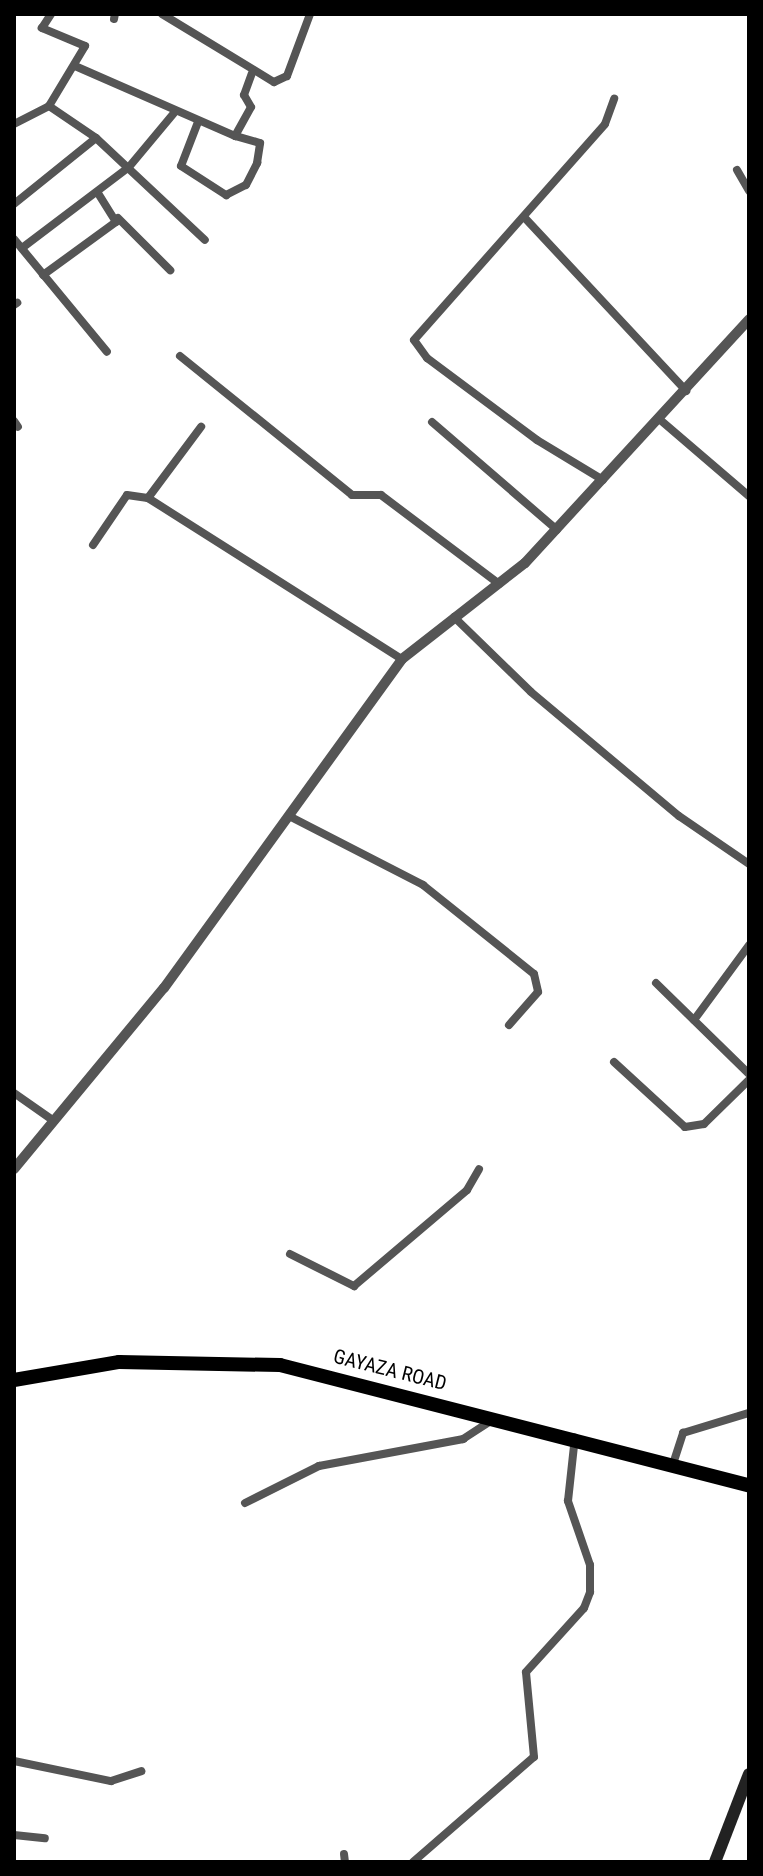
<!DOCTYPE html>
<html>
<head>
<meta charset="utf-8">
<style>
	body { margin:0 }
	#map { position:relative; width:763px; height:1876px; overflow:hidden; background:#fff; font-family:"Roboto Condensed",sans-serif }
	div>[style] { position:absolute }
	.minor>* { height:8px; margin:-4px; padding:0 4px; transform-origin:4px; border-radius:4px; background:#555 }
	.tertiary>* { height:10px; margin:-5px; padding:0 5px; transform-origin:5px; border-radius:5px; background:#555 }
	.secondary>* { height:12px; margin:-6px; padding:0 6px; transform-origin:6px; border-radius:6px; background:#222 }
	.primary>* { height:14px; margin:-7px; padding:0 7px; transform-origin:7px; border-radius:7px; background:#000 }
	span { translate:-50% -50%; white-space:nowrap; text-align:center; line-height:1.15; -webkit-text-stroke:7px #fff; paint-order:stroke }
	.street-label { font-size:20px; color:#000 }
	.frame { position:absolute; inset:0; border:16px solid #000; pointer-events:none }
</style>
</head>
<body>
<div id="map">
	<div class="minor">
		<i style="left:162px;top:14px;width:131px;rotate:31.3deg"></i>
		<i style="left:274px;top:82px;width:14px;rotate:-25deg"></i>
		<i style="left:287px;top:76px;width:66px;rotate:-69.6deg"></i>
		<i style="left:114px;top:19px;width:5px;rotate:-79deg"></i>
		<i style="left:75px;top:66px;width:175px;rotate:23.6deg"></i>
		<i style="left:235px;top:136px;width:33px;rotate:-61deg"></i>
		<i style="left:251px;top:107px;width:14px;rotate:-120deg"></i>
		<i style="left:244px;top:95px;width:23px;rotate:-70deg"></i>
		<i style="left:49px;top:106px;width:70px;rotate:-59deg"></i>
		<i style="left:85px;top:46px;width:47px;rotate:-157.3deg"></i>
		<i style="left:42px;top:28px;width:17px;rotate:-57deg"></i>
		<i style="left:198px;top:122px;width:47px;rotate:111.1deg"></i>
		<i style="left:181px;top:166px;width:54px;rotate:32.8deg"></i>
		<i style="left:226px;top:195px;width:22px;rotate:-27deg"></i>
		<i style="left:246px;top:185px;width:25px;rotate:-63deg"></i>
		<i style="left:257px;top:163px;width:20px;rotate:-81deg"></i>
		<i style="left:260px;top:143px;width:26px;rotate:-164deg"></i>
		<i style="left:14px;top:124px;width:39px;rotate:-27deg"></i>
		<i style="left:49px;top:106px;width:57px;rotate:34.2deg"></i>
		<i style="left:96px;top:138px;width:149px;rotate:43.1deg"></i>
		<i style="left:737px;top:170px;width:24px;rotate:60deg"></i>
		<i style="left:14px;top:204px;width:105px;rotate:-38.8deg"></i>
		<i style="left:524px;top:217px;width:238px;rotate:47deg"></i>
		<i style="left:118px;top:218px;width:74px;rotate:45deg"></i>
		<i style="left:14px;top:239px;width:146px;rotate:50.5deg"></i>
		<i style="left:22px;top:248px;width:134px;rotate:-37.1deg"></i>
		<i style="left:129px;top:167px;width:70px;rotate:-50.2deg"></i>
		<i style="left:43px;top:275px;width:90px;rotate:-36deg"></i>
		<i style="left:116px;top:222px;width:34px;rotate:-122deg"></i>
		<i style="left:14px;top:305px;width:4px;rotate:-34deg"></i>
		<i style="left:180px;top:356px;width:221px;rotate:38.9deg"></i>
		<i style="left:352px;top:495px;width:29px"></i>
		<i style="left:381px;top:495px;width:148px;rotate:37deg"></i>
		<i style="left:658px;top:418px;width:120px;rotate:40.6deg"></i>
		<i style="left:14px;top:421px;width:7px;rotate:56deg"></i>
		<i style="left:432px;top:422px;width:165px;rotate:40.8deg"></i>
		<i style="left:603px;top:480px;width:77px;rotate:-148.8deg"></i>
		<i style="left:537px;top:440px;width:137px;rotate:-143.3deg"></i>
		<i style="left:427px;top:358px;width:22px;rotate:-126deg"></i>
		<i style="left:414px;top:340px;width:288px;rotate:-48.5deg"></i>
		<i style="left:605px;top:124px;width:27px;rotate:-70deg"></i>
		<i style="left:148px;top:498px;width:301px;rotate:32.4deg"></i>
		<i style="left:93px;top:545px;width:60px;rotate:-55.8deg"></i>
		<i style="left:127px;top:495px;width:21px;rotate:8deg"></i>
		<i style="left:148px;top:498px;width:89px;rotate:-53.3deg"></i>
		<i style="left:454px;top:617px;width:107px;rotate:44.2deg"></i>
		<i style="left:531px;top:692px;width:193px;rotate:40deg"></i>
		<i style="left:679px;top:816px;width:85px;rotate:34.4deg"></i>
		<i style="left:289px;top:816px;width:151px;rotate:27.2deg"></i>
		<i style="left:423px;top:885px;width:142px;rotate:38.7deg"></i>
		<i style="left:534px;top:974px;width:18px;rotate:77deg"></i>
		<i style="left:538px;top:992px;width:44px;rotate:131.3deg"></i>
		<i style="left:656px;top:983px;width:130px;rotate:44.4deg"></i>
		<i style="left:694px;top:1020px;width:93px;rotate:-53.7deg"></i>
		<i style="left:614px;top:1062px;width:96px;rotate:42.5deg"></i>
		<i style="left:685px;top:1127px;width:19px;rotate:-9deg"></i>
		<i style="left:704px;top:1124px;width:63px;rotate:-44.4deg"></i>
		<i style="left:14px;top:1093px;width:49px;rotate:35deg"></i>
		<i style="left:290px;top:1254px;width:72px;rotate:26.6deg"></i>
		<i style="left:354px;top:1286px;width:148px;rotate:-40.3deg"></i>
		<i style="left:467px;top:1190px;width:24px;rotate:-60deg"></i>
		<i style="left:673px;top:1464px;width:33px;rotate:-72deg"></i>
		<i style="left:683px;top:1433px;width:69px;rotate:-16.9deg"></i>
		<i style="left:245px;top:1503px;width:83px;rotate:-26.6deg"></i>
		<i style="left:319px;top:1466px;width:147px;rotate:-10.6deg"></i>
		<i style="left:463px;top:1439px;width:35px;rotate:-33deg"></i>
		<i style="left:14px;top:1761px;width:99px;rotate:11.7deg"></i>
		<i style="left:111px;top:1781px;width:32px;rotate:-18deg"></i>
		<i style="left:14px;top:1835px;width:31px;rotate:6deg"></i>
		<i style="left:344px;top:1854px;width:8px;rotate:83deg"></i>
		<i style="left:413px;top:1862px;width:160px;rotate:-41deg"></i>
		<i style="left:534px;top:1757px;width:85px;rotate:-95.4deg"></i>
		<i style="left:526px;top:1672px;width:86px;rotate:-47.8deg"></i>
		<i style="left:584px;top:1608px;width:17px;rotate:-69deg"></i>
		<i style="left:590px;top:1592px;width:27px;rotate:-90deg"></i>
		<i style="left:590px;top:1565px;width:68px;rotate:-109deg"></i>
		<i style="left:568px;top:1501px;width:64px;rotate:-83.8deg"></i>
	</div>
	<div class="tertiary">
		<i style="left:14px;top:1169px;width:235px;rotate:-50.4deg"></i>
		<i style="left:164px;top:988px;width:406px;rotate:-54.1deg"></i>
		<i style="left:402px;top:659px;width:156px;rotate:-38deg"></i>
		<i style="left:525px;top:563px;width:331px;rotate:-47.4deg"></i>
	</div>
	<div class="secondary">
		<i style="left:715px;top:1862px;width:94px;rotate:-68.9deg"></i>
	</div>
	<div class="primary">
		<i style="left:14px;top:1380px;width:107px;rotate:-9.7deg"></i>
		<i style="left:119px;top:1362px;width:161px;rotate:1.1deg"></i>
		<i style="left:280px;top:1365px;width:484px;rotate:14.4deg"></i>
	</div>
	<div class="street-label">
		<span style="left:390px;top:1370px;rotate:14deg">GAYAZA ROAD</span>
	</div>
	<div class="frame"></div>
</div>
</body>
</html>
